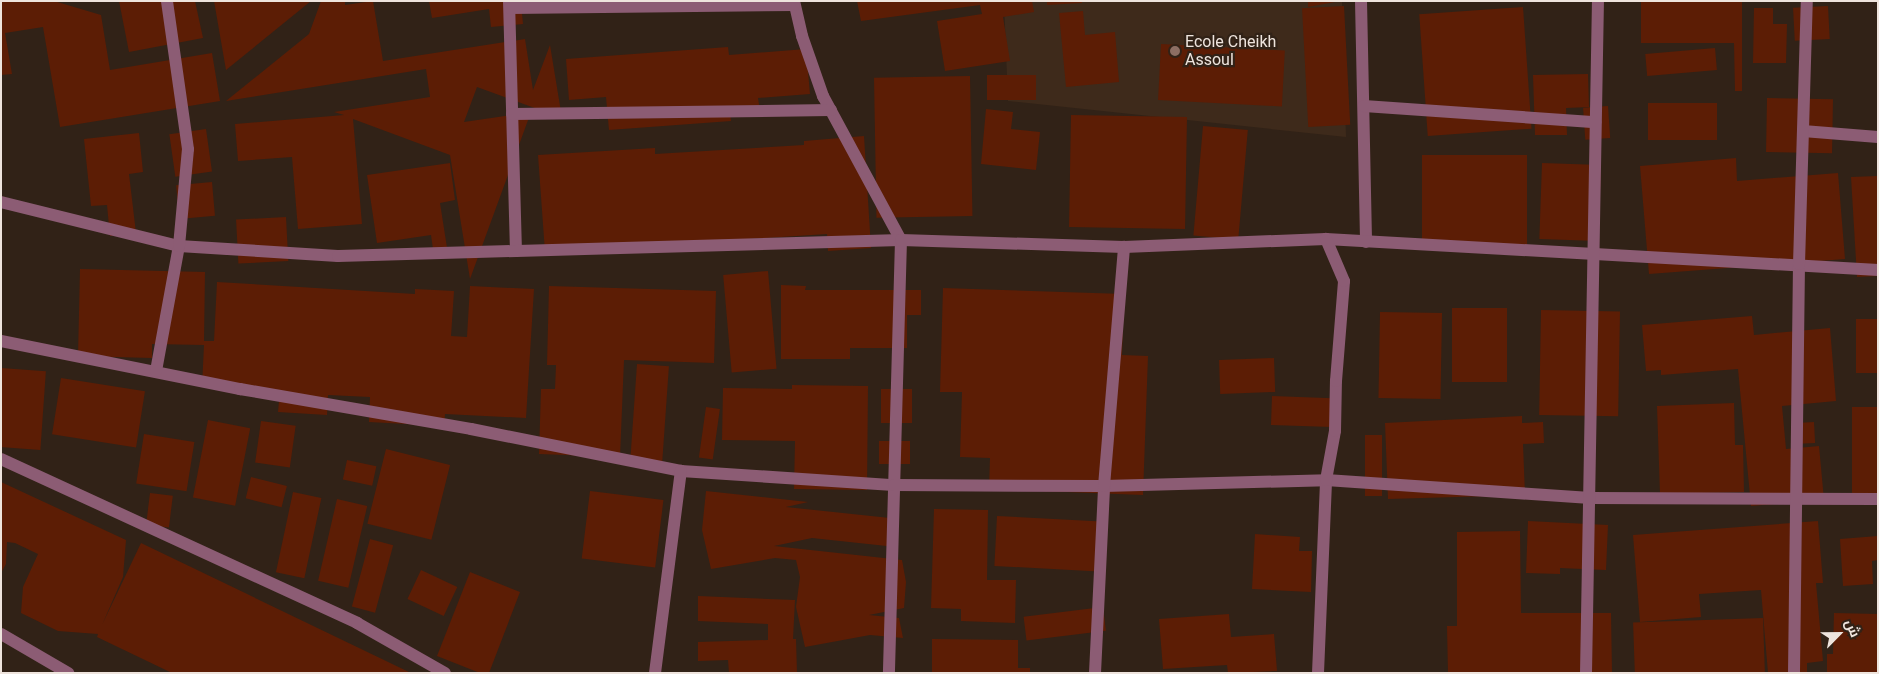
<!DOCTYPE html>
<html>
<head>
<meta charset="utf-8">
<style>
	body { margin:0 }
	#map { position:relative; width:1879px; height:674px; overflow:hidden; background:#312217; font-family:Roboto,Cairo,sans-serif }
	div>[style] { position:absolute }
	.built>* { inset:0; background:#3e2a1b }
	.building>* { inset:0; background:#5c1d05; transform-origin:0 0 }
	.minor>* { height:12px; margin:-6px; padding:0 6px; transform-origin:6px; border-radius:6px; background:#8c5c74 }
	.dots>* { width:14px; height:14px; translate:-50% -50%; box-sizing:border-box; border:2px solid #312217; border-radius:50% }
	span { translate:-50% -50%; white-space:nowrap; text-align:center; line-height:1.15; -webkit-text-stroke:4.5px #312217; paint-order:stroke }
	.poi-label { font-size:16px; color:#eee4dd }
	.left { translate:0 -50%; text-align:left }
	.frame { position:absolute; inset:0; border:2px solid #eee4dd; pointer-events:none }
	.north { position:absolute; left:1814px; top:609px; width:50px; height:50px; -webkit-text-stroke:4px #312217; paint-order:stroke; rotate:67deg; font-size:14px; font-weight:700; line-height:20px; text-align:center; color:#eee4dd }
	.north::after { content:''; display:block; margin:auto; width:18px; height:22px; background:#eee4dd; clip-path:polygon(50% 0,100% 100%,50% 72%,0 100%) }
</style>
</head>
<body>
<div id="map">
	<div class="built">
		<i style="clip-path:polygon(1004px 1px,1342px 1px,1346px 137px,1008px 101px)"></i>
	</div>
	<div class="building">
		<i style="clip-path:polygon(1px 1px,54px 1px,101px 15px,110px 70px,212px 53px,220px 101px,60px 127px,43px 27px,5px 33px,12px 74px,1px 75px)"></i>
		<i style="clip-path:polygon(119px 1px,195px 1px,203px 38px,129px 52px)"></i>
		<i style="clip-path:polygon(214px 1px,311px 1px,226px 70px)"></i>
		<i style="clip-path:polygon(321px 1px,345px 1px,345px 5px,373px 1px,383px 61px,525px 39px,533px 90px,550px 45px,562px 118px,477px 87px,464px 122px,531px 112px,470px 279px,450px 155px,353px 119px,362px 224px,298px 229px,292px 157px,238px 161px,235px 124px,344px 115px,334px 112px,430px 97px,426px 69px,226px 101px,309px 34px)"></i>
		<i style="clip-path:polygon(429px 1px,517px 1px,518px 3px,521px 3px,523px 24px,491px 27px,489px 9px,432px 18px)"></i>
		<i style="clip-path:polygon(857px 1px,1032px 1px,1034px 12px,1003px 17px,1010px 61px,945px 71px,937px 21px,982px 14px,980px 5px,861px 21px)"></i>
		<i style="clip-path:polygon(1047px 1px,1082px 1px,1082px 3px,1047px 5px)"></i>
		<i style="clip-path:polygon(1308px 1px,1335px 1px,1335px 2px,1308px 7px)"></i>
		<i style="clip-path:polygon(1641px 1px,1742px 1px,1742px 91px,1735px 91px,1734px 43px,1641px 43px)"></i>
		<i style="left:1344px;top:6px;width:119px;height:42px;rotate:87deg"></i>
		<i style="left:1828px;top:6px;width:33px;height:35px;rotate:87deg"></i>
		<i style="left:1523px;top:7px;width:122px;height:104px;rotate:86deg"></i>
		<i style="clip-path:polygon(1754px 8px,1773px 8px,1773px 24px,1787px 24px,1786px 63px,1753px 63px)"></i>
		<i style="clip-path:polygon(1083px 11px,1085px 35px,1115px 32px,1119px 82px,1066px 87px,1059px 13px)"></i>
		<i style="left:1161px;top:44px;width:124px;height:56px;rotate:3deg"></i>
		<i style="clip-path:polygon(728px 47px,729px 55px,806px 49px,810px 94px,758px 98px,760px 111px,730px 113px,731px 121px,609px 130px,606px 97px,569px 100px,566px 59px)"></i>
		<i style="left:1715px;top:48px;width:22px;height:70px;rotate:85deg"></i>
		<i style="clip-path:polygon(1588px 74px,1589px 107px,1566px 108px,1567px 135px,1535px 135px,1533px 75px)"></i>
		<i style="left:987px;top:75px;width:49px;height:25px"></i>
		<i style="left:970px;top:76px;width:140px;height:96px;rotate:89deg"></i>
		<i style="left:1767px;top:98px;width:66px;height:54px;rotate:1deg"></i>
		<i style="left:1648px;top:103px;width:69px;height:37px"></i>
		<i style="left:1608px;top:106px;width:32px;height:25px;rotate:86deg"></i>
		<i style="clip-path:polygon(986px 109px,1013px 112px,1011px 129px,1040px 132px,1036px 170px,981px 164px)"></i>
		<i style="left:1071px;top:115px;width:116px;height:112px;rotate:1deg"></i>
		<i style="left:1203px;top:126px;width:45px;height:110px;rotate:5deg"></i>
		<i style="left:206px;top:129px;width:43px;height:37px;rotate:82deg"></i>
		<i style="clip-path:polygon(139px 133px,143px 172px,129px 174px,136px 233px,110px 236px,107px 205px,91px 206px,84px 139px)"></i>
		<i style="clip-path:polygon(864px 136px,871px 248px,828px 251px,827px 234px,545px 252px,538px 155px,655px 148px,655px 154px,804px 145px,804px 141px)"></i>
		<i style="left:1422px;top:155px;width:105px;height:91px"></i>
		<i style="clip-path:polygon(1736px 158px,1737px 181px,1838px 173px,1845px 259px,1649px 274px,1640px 166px)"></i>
		<i style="clip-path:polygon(450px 163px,455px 200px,440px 203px,448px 254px,434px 256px,431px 235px,377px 243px,367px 175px)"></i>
		<i style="left:1542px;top:163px;width:59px;height:76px;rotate:2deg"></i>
		<i style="clip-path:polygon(1878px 176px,1878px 276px,1857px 277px,1851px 177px)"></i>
		<i style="left:212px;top:182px;width:34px;height:36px;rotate:85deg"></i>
		<i style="left:286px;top:217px;width:44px;height:50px;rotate:87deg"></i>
		<i style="clip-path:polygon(80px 269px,205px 272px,204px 341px,214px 341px,217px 282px,415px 294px,415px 289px,454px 291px,451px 336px,467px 337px,470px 286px,534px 289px,526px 418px,445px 414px,444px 426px,369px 422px,370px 397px,328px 395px,327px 415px,278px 412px,280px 391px,202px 387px,204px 345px,152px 344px,152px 358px,78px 356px)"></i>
		<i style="left:768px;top:271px;width:98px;height:45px;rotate:85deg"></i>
		<i style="clip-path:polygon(781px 285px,806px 286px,805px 290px,921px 290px,921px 315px,907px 315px,907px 348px,850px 348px,850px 359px,781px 359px)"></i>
		<i style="clip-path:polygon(549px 286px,716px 291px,714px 363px,624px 360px,620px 457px,539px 454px,541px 389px,555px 389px,556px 365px,547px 365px)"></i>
		<i style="clip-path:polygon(943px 288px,1124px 294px,1122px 355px,1148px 356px,1143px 495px,989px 489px,990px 458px,960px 457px,962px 392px,940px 392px)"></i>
		<i style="left:1452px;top:308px;width:55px;height:74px"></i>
		<i style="left:1541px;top:310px;width:79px;height:105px;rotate:1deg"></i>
		<i style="left:1380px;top:312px;width:62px;height:86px;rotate:1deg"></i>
		<i style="clip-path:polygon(1752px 316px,1754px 335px,1830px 328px,1836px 401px,1782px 406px,1786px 449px,1819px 446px,1824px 500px,1751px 506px,1738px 369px,1661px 375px,1661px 370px,1646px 371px,1642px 325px)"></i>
		<i style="left:1856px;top:319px;width:22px;height:54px"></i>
		<i style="left:1274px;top:358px;width:34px;height:55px;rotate:88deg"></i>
		<i style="left:637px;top:364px;width:32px;height:96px;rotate:4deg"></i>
		<i style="left:1px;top:368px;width:45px;height:79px;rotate:4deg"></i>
		<i style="left:61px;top:378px;width:85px;height:57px;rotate:9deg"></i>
		<i style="clip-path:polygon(792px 385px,868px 386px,867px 490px,794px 489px,795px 441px,722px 440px,723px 388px,792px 389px)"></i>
		<i style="left:881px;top:389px;width:31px;height:34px"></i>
		<i style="left:1272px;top:396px;width:61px;height:29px;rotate:2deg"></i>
		<i style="clip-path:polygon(1734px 403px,1735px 445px,1743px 445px,1744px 492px,1660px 494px,1657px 406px)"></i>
		<i style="left:706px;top:407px;width:14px;height:51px;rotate:8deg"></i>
		<i style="left:1852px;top:407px;width:26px;height:97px"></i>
		<i style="clip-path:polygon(1522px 416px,1522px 423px,1543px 422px,1544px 443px,1523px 444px,1525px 495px,1388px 499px,1385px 423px)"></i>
		<i style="left:208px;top:420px;width:43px;height:79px;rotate:11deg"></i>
		<i style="left:261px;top:421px;width:35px;height:42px;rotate:8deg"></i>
		<i style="left:1814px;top:422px;width:21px;height:22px;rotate:87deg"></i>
		<i style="left:144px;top:434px;width:51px;height:50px;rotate:9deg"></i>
		<i style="left:1365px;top:435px;width:17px;height:61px"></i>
		<i style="left:879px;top:441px;width:31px;height:23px"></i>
		<i style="left:386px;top:449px;width:66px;height:77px;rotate:14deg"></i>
		<i style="left:347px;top:460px;width:30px;height:20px;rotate:12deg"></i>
		<i style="left:251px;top:477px;width:37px;height:22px;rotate:14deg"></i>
		<i style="clip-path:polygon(1px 482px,126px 540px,123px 577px,102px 625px,141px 543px,411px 673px,172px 673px,97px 637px,98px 634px,58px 631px,21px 613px,23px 587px,38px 554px,15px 543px,7px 542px,6px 564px,1px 573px)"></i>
		<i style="left:590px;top:491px;width:74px;height:68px;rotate:7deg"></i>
		<i style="clip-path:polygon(706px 491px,808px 502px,786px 507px,890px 518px,896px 547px,812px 538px,774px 546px,902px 560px,906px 582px,904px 608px,869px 615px,899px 618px,903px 638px,870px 635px,805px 647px,796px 607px,800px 577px,796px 560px,775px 558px,711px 569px,702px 530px)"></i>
		<i style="left:293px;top:492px;width:29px;height:82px;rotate:12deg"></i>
		<i style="left:150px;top:493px;width:23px;height:32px;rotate:7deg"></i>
		<i style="left:337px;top:499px;width:31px;height:84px;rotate:13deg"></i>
		<i style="clip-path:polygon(934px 509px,988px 510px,987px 580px,1016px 580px,1015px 623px,961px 621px,961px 609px,931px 608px)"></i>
		<i style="left:997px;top:516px;width:109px;height:50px;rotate:3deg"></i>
		<i style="clip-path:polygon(1528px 521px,1608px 525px,1606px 570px,1560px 568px,1560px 574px,1526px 573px)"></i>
		<i style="clip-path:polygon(1818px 521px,1823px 583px,1816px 583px,1823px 661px,1807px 663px,1807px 673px,1768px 673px,1761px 590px,1699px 594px,1701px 617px,1640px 622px,1633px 535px)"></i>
		<i style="clip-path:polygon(1520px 531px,1521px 613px,1611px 613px,1612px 673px,1448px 673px,1447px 626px,1457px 626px,1457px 532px)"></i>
		<i style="clip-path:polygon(1255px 534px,1300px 537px,1299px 551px,1312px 551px,1311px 592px,1252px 589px)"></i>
		<i style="clip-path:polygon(1878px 536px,1878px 560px,1872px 561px,1873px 584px,1843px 586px,1840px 539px)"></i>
		<i style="left:370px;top:539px;width:24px;height:70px;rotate:15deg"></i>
		<i style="left:421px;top:570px;width:40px;height:32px;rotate:25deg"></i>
		<i style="clip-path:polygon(470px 572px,520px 592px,489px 673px,480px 673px,437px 656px)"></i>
		<i style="clip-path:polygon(698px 596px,795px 600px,793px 639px,796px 639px,797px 673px,729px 673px,728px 660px,698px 661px,698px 642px,768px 640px,768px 624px,698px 621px)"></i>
		<i style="left:1103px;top:607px;width:24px;height:80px;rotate:83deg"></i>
		<i style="clip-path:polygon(1834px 613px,1878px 614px,1878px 673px,1827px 673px,1827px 654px,1833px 654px)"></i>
		<i style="clip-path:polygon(1229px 614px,1231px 637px,1274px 634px,1277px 671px,1228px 673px,1227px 665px,1163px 669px,1159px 619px)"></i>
		<i style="left:1763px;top:618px;width:55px;height:130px;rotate:88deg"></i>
		<i style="clip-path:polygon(932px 639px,1018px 640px,1018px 668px,1030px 668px,1030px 673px,932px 673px)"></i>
	</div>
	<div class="minor">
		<i style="left:509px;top:1px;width:250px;rotate:88.4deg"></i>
		<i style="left:794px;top:1px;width:36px;rotate:77deg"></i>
		<i style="left:802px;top:36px;width:64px;rotate:70.7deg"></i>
		<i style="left:823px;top:96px;width:164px;rotate:61.6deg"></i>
		<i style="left:901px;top:240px;width:433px;rotate:91.6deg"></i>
		<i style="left:1361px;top:1px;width:241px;rotate:88.8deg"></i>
		<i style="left:510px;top:8px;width:284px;rotate:-0.6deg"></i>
		<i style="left:1364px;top:106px;width:232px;rotate:4deg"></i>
		<i style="left:512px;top:114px;width:319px;rotate:-0.7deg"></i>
		<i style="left:1803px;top:131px;width:75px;rotate:4.6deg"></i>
		<i style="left:1px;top:202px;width:183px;rotate:13.9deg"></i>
		<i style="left:179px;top:246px;width:159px;rotate:3.6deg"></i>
		<i style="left:338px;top:256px;width:563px;rotate:-1.63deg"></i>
		<i style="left:901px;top:240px;width:223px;rotate:1.8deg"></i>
		<i style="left:1124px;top:247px;width:202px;rotate:-2.3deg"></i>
		<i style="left:1326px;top:239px;width:553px;rotate:3.21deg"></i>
		<i style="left:1px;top:341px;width:244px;rotate:11.4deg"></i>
		<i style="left:240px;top:389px;width:234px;rotate:9.8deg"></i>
		<i style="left:471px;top:429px;width:214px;rotate:11.3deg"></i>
		<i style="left:681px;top:471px;width:213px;rotate:3.8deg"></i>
		<i style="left:894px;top:485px;width:210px;rotate:0.3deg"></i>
		<i style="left:1104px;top:486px;width:222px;rotate:-1.5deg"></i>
		<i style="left:1326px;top:480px;width:265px;rotate:3.9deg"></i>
		<i style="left:1590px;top:498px;width:288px;rotate:0.2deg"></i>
		<i style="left:156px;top:371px;width:127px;rotate:-79.6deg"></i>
		<i style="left:179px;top:246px;width:97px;rotate:-84.7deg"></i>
		<i style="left:188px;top:149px;width:149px;rotate:-98.1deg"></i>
		<i style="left:1px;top:459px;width:392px;rotate:24.7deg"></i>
		<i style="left:357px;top:623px;width:101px;rotate:29.6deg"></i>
		<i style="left:1px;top:634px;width:78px;rotate:30.2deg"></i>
		<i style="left:655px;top:673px;width:204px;rotate:-82.7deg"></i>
		<i style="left:1095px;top:673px;width:187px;rotate:-87.2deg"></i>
		<i style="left:1104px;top:486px;width:240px;rotate:-85.2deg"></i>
		<i style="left:1318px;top:673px;width:193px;rotate:-87.6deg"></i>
		<i style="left:1326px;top:480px;width:50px;rotate:-79.6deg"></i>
		<i style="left:1335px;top:431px;width:50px;rotate:-88.9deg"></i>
		<i style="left:1336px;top:381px;width:100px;rotate:-85.4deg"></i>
		<i style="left:1344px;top:281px;width:46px;rotate:-113.2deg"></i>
		<i style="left:1586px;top:673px;width:672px;rotate:-88.98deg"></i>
		<i style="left:1794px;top:673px;width:409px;rotate:-89.3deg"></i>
		<i style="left:1799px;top:264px;width:263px;rotate:-88.3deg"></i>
	</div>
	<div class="dots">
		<i style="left:1175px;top:51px;background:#8d6e63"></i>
	</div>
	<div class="poi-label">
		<span class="left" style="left:1185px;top:51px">Ecole Cheikh<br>Assoul</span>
	</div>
	<div class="frame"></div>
	<div class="north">ش</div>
</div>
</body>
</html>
